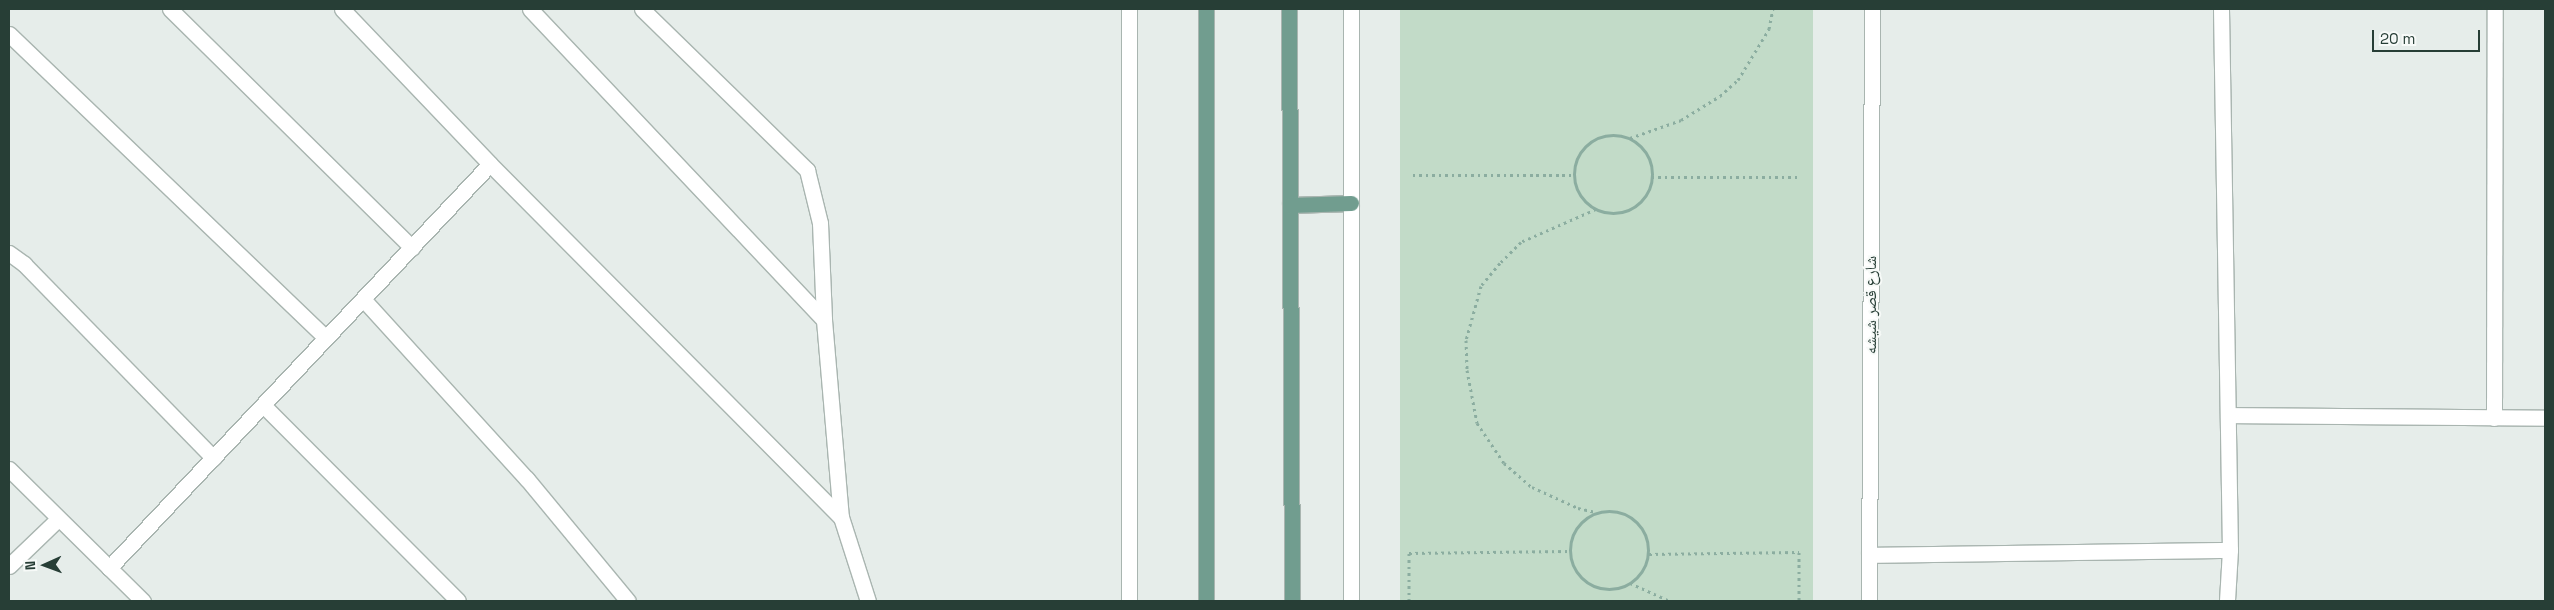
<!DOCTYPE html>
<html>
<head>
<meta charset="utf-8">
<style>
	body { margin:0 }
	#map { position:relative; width:2554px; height:610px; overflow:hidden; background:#e6edea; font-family:"Space Grotesk","Noto Naskh Arabic",sans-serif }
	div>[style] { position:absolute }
	.green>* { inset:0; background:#c2dbc8; transform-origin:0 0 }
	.path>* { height:3px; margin-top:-1.5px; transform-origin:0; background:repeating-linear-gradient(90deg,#8bada0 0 2.5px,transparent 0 6.5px) }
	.path>.ring { margin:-1.5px; padding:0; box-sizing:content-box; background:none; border:3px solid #8bada0; border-radius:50% }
	.roads { filter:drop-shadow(1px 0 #a9b5b0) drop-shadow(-1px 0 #a9b5b0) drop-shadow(0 1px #a9b5b0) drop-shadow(0 -1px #a9b5b0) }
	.minor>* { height:15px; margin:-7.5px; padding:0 7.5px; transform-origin:7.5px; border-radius:7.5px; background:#fff }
	.major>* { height:15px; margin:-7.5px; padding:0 7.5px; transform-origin:7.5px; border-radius:7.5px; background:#719d8f }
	span { translate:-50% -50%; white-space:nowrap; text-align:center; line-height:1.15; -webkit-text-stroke:4px #f7faf8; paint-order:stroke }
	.street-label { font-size:16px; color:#273e36 }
	.frame { position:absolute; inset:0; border:10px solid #273e36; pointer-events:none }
	.north { position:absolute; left:20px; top:540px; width:50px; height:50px; -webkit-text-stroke:4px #f7faf8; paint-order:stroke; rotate:268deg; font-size:14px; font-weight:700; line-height:20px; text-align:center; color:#273e36 }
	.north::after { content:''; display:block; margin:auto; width:18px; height:22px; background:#273e36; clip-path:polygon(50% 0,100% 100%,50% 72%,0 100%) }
	.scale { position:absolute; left:2372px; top:30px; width:108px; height:22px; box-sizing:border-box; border:2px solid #273e36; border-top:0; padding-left:6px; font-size:15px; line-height:18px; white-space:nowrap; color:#273e36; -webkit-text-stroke:4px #f7faf8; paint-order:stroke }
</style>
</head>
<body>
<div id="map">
	<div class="green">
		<i style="left:1400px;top:9px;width:413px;height:592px"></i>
	</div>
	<div class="path">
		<i class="ring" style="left:1574px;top:135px;width:75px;height:75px"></i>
		<i style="left:1630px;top:138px;width:54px;rotate:-19.4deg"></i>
		<i style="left:1681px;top:120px;width:46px;rotate:-31.6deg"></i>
		<i style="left:1720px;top:96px;width:24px;rotate:-42deg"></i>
		<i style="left:1738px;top:80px;width:60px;rotate:-58.7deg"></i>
		<i style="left:1769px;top:29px;width:20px;rotate:-79deg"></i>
		<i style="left:1413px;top:175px;width:160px"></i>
		<i style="left:1652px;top:177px;width:146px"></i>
		<i style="left:1596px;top:209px;width:82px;rotate:156.3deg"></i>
		<i style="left:1521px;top:242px;width:30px;rotate:135deg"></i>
		<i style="left:1500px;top:263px;width:30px;rotate:130deg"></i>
		<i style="left:1481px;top:286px;width:56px;rotate:105.5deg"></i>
		<i style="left:1466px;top:340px;width:30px;rotate:88deg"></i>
		<i style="left:1467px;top:370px;width:54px;rotate:79.3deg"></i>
		<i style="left:1477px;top:423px;width:48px;rotate:56deg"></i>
		<i style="left:1504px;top:463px;width:37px;rotate:41deg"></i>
		<i style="left:1532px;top:487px;width:51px;rotate:24.5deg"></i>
		<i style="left:1578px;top:508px;width:18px;rotate:13deg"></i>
		<i class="ring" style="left:1570px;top:511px;width:75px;height:75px"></i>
		<i style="left:1649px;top:554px;width:150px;rotate:-0.8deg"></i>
		<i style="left:1799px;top:552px;width:49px;rotate:90deg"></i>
		<i style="left:1630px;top:583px;width:44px;rotate:24.2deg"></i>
		<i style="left:1409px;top:601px;width:48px;rotate:-90deg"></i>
		<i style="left:1409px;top:553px;width:161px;rotate:-0.7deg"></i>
	</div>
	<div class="roads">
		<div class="minor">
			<i style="left:170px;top:9px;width:340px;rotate:44.6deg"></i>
			<i style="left:342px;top:9px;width:214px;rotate:46.3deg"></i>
			<i style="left:490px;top:164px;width:498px;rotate:45.2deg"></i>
			<i style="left:530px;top:9px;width:428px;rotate:46.6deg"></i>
			<i style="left:642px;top:9px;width:231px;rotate:44.3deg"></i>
			<i style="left:807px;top:170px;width:55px;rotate:76.2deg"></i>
			<i style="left:820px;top:223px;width:97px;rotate:87.6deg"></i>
			<i style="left:824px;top:320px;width:198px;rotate:85.1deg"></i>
			<i style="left:841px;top:517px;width:88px;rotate:72.2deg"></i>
			<i style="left:1351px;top:9px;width:592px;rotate:90deg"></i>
			<i style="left:2221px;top:9px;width:541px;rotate:89.05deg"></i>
			<i style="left:2230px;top:550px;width:51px;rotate:93.4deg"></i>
			<i style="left:9px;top:34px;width:439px;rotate:43.8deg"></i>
			<i style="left:9px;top:253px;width:19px;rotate:36deg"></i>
			<i style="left:24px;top:264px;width:271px;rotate:45.7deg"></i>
			<i style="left:363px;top:299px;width:244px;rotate:47.7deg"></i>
			<i style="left:527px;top:479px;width:158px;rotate:50.4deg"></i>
			<i style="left:263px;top:405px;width:276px;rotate:45.1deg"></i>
			<i style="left:2228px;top:415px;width:317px;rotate:0.5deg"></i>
			<i style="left:2494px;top:418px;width:409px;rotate:-89.9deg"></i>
			<i style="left:9px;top:469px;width:188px;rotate:44.6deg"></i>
			<i style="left:1869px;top:555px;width:361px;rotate:-0.8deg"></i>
			<i style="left:9px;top:566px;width:68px;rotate:-43.8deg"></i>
			<i style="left:109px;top:568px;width:555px;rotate:-46.68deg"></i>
			<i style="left:1129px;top:601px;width:592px;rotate:-90deg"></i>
			<i style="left:1869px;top:601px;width:592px;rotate:-89.71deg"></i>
		</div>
		<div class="major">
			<i style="left:1206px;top:9px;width:592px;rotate:90deg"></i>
			<i style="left:1289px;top:9px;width:592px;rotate:89.71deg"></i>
			<i style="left:1290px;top:205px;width:61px;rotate:-1.9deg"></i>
		</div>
	</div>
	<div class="street-label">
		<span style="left:1871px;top:305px;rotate:-90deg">شارع قصر شيشه</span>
	</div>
	<div class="frame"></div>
	<div class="north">N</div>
	<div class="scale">20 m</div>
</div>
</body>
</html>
